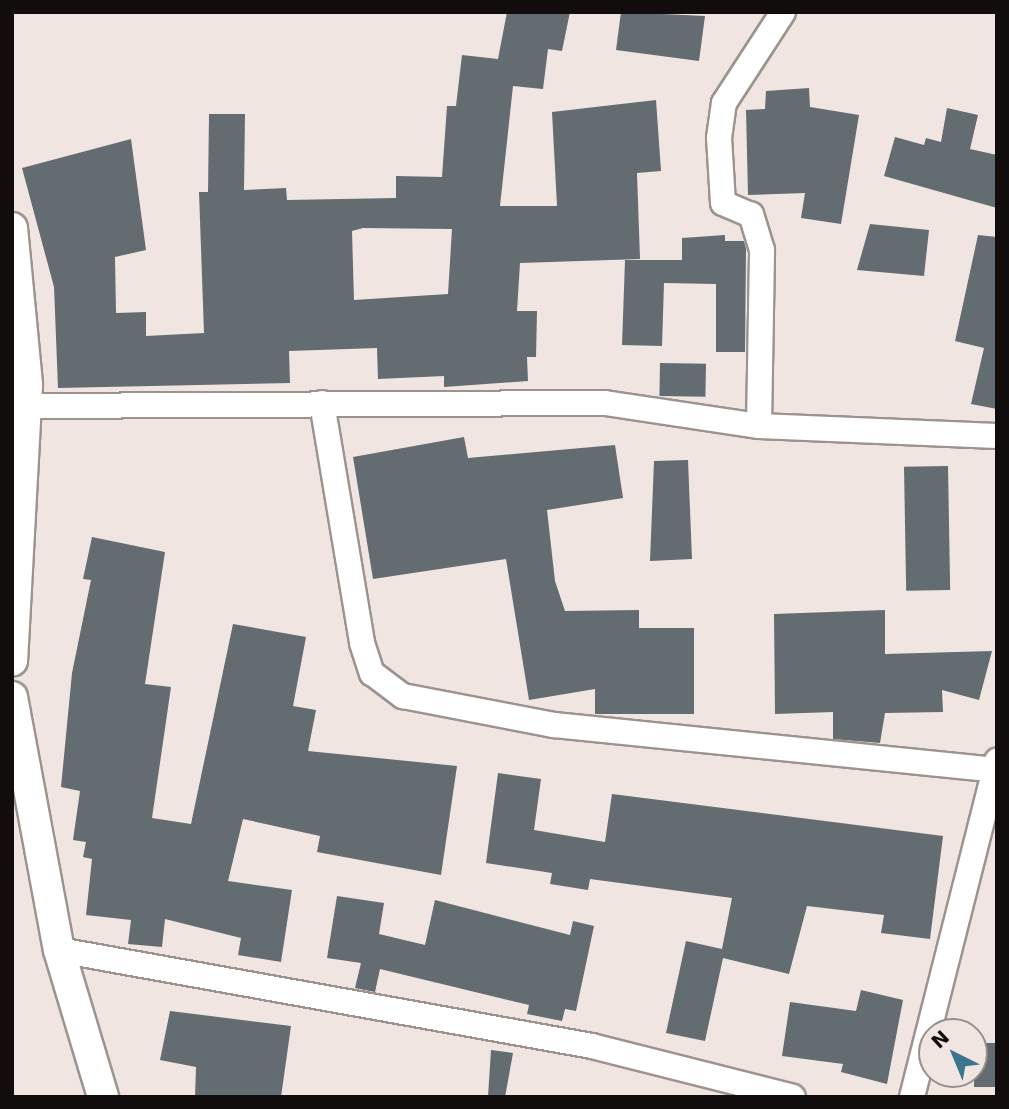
<!DOCTYPE html>
<html>
<head>
<meta charset="utf-8">
<style>
	body { margin:0 }
	#map { position:relative; width:1009px; height:1109px; overflow:hidden; background:#f0e5e1; font-family:"DejaVu Sans",sans-serif }
	div>[style] { position:absolute }
	.building>* { inset:0; background:#636c70; transform-origin:0 0 }
	.roads { filter:drop-shadow(2px 0 #9c938f) drop-shadow(-2px 0 #9c938f) drop-shadow(0 2px #9c938f) drop-shadow(0 -2px #9c938f) }
	.minor>* { height:24px; margin:-12px; padding:0 12px; transform-origin:12px; border-radius:12px; background:#fff }
	.tertiary>* { height:30px; margin:-15px; padding:0 15px; transform-origin:15px; border-radius:15px; background:#fff }
	span { translate:-50% -50%; white-space:nowrap; text-align:center; line-height:1.15; -webkit-text-stroke:5px #f0e5e1; paint-order:stroke }
	.frame { position:absolute; inset:0; border:14px solid #100d0c; pointer-events:none }
	.north { position:absolute; left:918px; top:1018px; width:70px; height:70px; box-sizing:border-box; background:#f0e5e1; border:2px solid #968f8c; border-radius:50%; rotate:317deg; font-size:19px; font-weight:700; line-height:28px; text-align:center; color:#100d0c }
	.north::after { content:''; display:block; margin:auto; width:24px; height:32px; background:#3b758e; clip-path:polygon(50% 0,100% 100%,50% 72%,0 100%) }
</style>
</head>
<body>
<div id="map">
	<div class="building">
		<i style="clip-path:polygon(evenodd,507px 12px,570px 12px,562px 51px,548px 49px,543px 89px,513px 86px,500px 206px,557px 206px,552px 112px,656px 100px,661px 171px,637px 173px,640px 259px,520px 263px,517px 311px,537px 311px,536px 357px,527px 357px,528px 381px,444px 387px,444px 376px,378px 379px,377px 348px,289px 351px,290px 383px,58px 388px,54px 287px,22px 168px,131px 139px,146px 250px,115px 257px,116px 313px,146px 312px,146px 336px,204px 333px,199px 192px,208px 192px,209px 114px,245px 114px,244px 190px,286px 188px,287px 200px,396px 198px,396px 176px,442px 177px,447px 106px,456px 106px,462px 55px,498px 59px,507px 12px,363px 228px,452px 229px,448px 294px,354px 300px,352px 231px,363px 228px)"></i>
		<i style="clip-path:polygon(621px 12px,705px 16px,699px 61px,616px 50px)"></i>
		<i style="clip-path:polygon(809px 88px,810px 107px,859px 115px,841px 224px,801px 218px,805px 193px,748px 195px,746px 110px,765px 109px,766px 91px)"></i>
		<i style="clip-path:polygon(947px 108px,978px 115px,970px 149px,997px 155px,997px 208px,884px 176px,895px 137px,924px 145px,926px 138px,941px 142px)"></i>
		<i style="clip-path:polygon(870px 224px,929px 230px,924px 276px,857px 270px)"></i>
		<i style="clip-path:polygon(725px 235px,725px 241px,744px 241px,746px 249px,745px 352px,716px 352px,716px 284px,664px 283px,662px 346px,622px 345px,625px 260px,682px 260px,682px 238px)"></i>
		<i style="clip-path:polygon(978px 235px,997px 237px,997px 409px,971px 404px,984px 348px,955px 341px)"></i>
		<i style="left:660px;top:363px;width:46px;height:33px;rotate:1deg"></i>
		<i style="clip-path:polygon(464px 437px,468px 458px,615px 445px,623px 498px,547px 510px,555px 581px,565px 611px,639px 610px,639px 628px,694px 628px,694px 714px,595px 714px,595px 689px,529px 700px,506px 559px,373px 579px,353px 457px)"></i>
		<i style="clip-path:polygon(688px 460px,692px 559px,650px 561px,654px 461px)"></i>
		<i style="left:948px;top:466px;width:124px;height:44px;rotate:89deg"></i>
		<i style="clip-path:polygon(92px 537px,165px 552px,145px 684px,171px 687px,152px 818px,191px 824px,233px 624px,306px 637px,293px 706px,316px 710px,308px 751px,457px 766px,441px 875px,317px 852px,320px 836px,243px 819px,228px 881px,292px 890px,281px 962px,238px 955px,241px 938px,165px 919px,162px 947px,128px 944px,131px 920px,86px 915px,92px 859px,83px 857px,86px 842px,73px 840px,80px 791px,61px 787px,72px 673px,91px 580px,83px 579px)"></i>
		<i style="clip-path:polygon(885px 610px,885px 654px,992px 651px,979px 700px,942px 690px,943px 712px,885px 713px,880px 743px,833px 739px,833px 712px,775px 714px,774px 614px)"></i>
		<i style="clip-path:polygon(498px 773px,541px 779px,534px 830px,605px 842px,612px 794px,943px 836px,930px 939px,881px 933px,884px 915px,807px 906px,789px 974px,723px 958px,705px 1041px,666px 1033px,686px 941px,722px 949px,732px 898px,590px 879px,588px 890px,550px 884px,552px 873px,486px 863px)"></i>
		<i style="clip-path:polygon(337px 896px,384px 903px,379px 934px,425px 945px,435px 900px,570px 935px,573px 921px,594px 926px,576px 1011px,565px 1009px,562px 1021px,527px 1014px,529px 1005px,380px 969px,375px 992px,355px 988px,361px 963px,327px 958px)"></i>
		<i style="clip-path:polygon(861px 990px,903px 1000px,887px 1084px,841px 1072px,843px 1064px,782px 1056px,790px 1002px,856px 1011px)"></i>
		<i style="clip-path:polygon(170px 1011px,291px 1026px,281px 1097px,195px 1097px,196px 1067px,160px 1060px)"></i>
		<i style="left:997px;top:1043px;width:44px;height:23px;rotate:90deg"></i>
		<i style="clip-path:polygon(491px 1050px,513px 1053px,505px 1097px,488px 1097px)"></i>
	</div>
	<div class="roads">
		<div class="minor">
			<i style="left:322px;top:403px;width:243px;rotate:80.5deg"></i>
			<i style="left:362px;top:643px;width:32px;rotate:72deg"></i>
			<i style="left:372px;top:673px;width:39px;rotate:37deg"></i>
			<i style="left:403px;top:696px;width:154px;rotate:10.9deg"></i>
			<i style="left:554px;top:725px;width:442px;rotate:5.8deg"></i>
			<i style="left:26px;top:406px;width:579px;rotate:-0.3deg"></i>
			<i style="left:605px;top:403px;width:156px;rotate:8.5deg"></i>
			<i style="left:759px;top:426px;width:238px;rotate:2.4deg"></i>
			<i style="left:759px;top:426px;width:176px;rotate:-89deg"></i>
			<i style="left:762px;top:250px;width:37px;rotate:-107deg"></i>
			<i style="left:751px;top:215px;width:30px;rotate:-157deg"></i>
			<i style="left:723px;top:203px;width:65px;rotate:-93.5deg"></i>
			<i style="left:719px;top:138px;width:35px;rotate:-82deg"></i>
			<i style="left:724px;top:103px;width:108px;rotate:-57deg"></i>
			<i style="left:59px;top:950px;width:542px;rotate:10.21deg"></i>
			<i style="left:592px;top:1046px;width:207px;rotate:14.2deg"></i>
			<i style="left:912px;top:1097px;width:347px;rotate:-75.8deg"></i>
		</div>
		<div class="tertiary">
			<i style="left:12px;top:228px;width:158px;rotate:84.5deg"></i>
			<i style="left:27px;top:385px;width:276px;rotate:93.1deg"></i>
			<i style="left:12px;top:697px;width:257px;rotate:79.5deg"></i>
			<i style="left:59px;top:950px;width:153px;rotate:73.3deg"></i>
		</div>
	</div>
	<div class="frame"></div>
	<div class="north">N</div>
</div>
</body>
</html>
